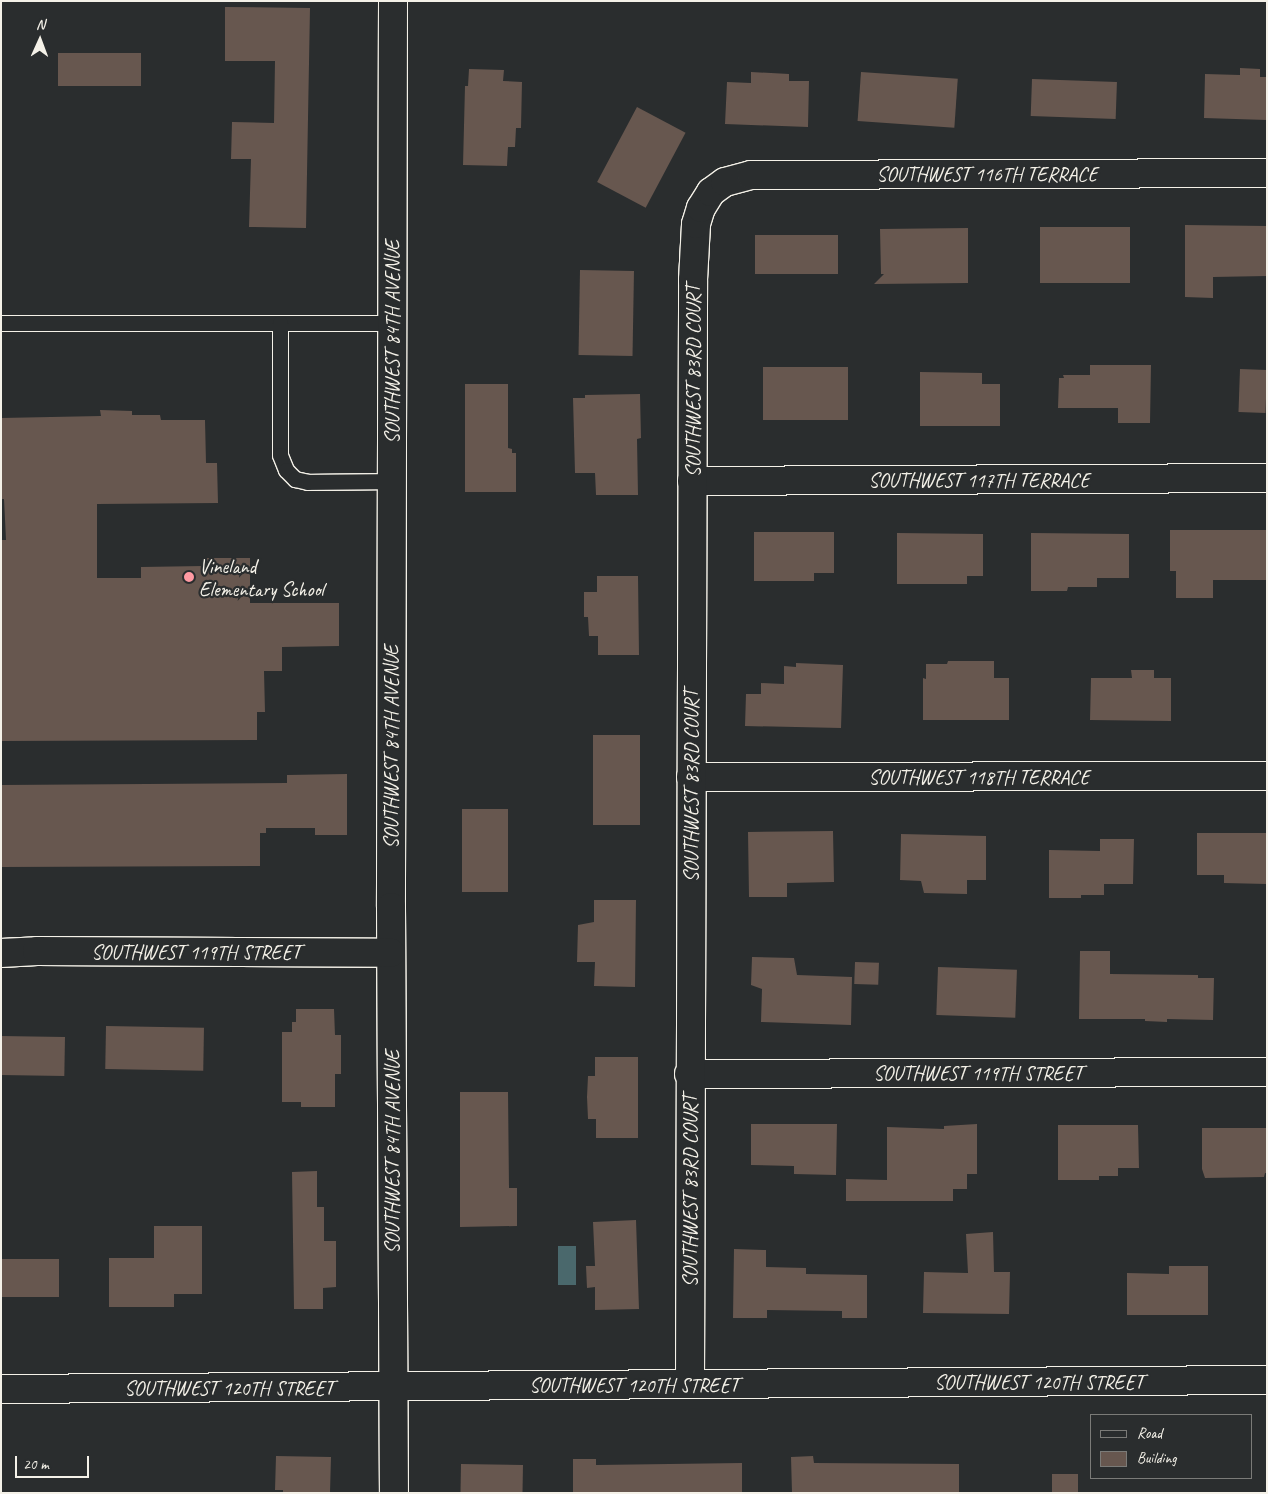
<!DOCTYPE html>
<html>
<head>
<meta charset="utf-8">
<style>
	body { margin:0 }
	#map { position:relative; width:1268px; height:1494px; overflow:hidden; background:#2a2d2e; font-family:Caveat,sans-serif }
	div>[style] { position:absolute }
	.water>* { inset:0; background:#4a686c; transform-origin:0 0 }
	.building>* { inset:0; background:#67574f; transform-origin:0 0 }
	.roads { filter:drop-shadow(1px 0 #f4f1e8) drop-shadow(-1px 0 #f4f1e8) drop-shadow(0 1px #f4f1e8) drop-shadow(0 -1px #f4f1e8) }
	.lane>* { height:15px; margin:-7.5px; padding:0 7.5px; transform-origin:7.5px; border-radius:7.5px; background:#2a2d2e }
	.street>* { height:28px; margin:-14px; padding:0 14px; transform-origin:14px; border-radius:14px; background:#2a2d2e }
	.secondary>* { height:28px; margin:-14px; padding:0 14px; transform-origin:14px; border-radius:14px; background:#2a2d2e }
	.dots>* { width:14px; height:14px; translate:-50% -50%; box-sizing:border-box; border:2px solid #2a2d2e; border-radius:50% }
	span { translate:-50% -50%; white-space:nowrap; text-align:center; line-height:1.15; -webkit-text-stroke:4.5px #2a2d2e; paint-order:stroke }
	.street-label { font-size:20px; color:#f4f1e8 }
	.poi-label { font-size:20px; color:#f4f1e8 }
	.left { translate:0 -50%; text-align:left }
	.frame { position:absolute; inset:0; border:2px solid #f4f1e8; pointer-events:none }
	.legend { position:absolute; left:1090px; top:1414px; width:162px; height:65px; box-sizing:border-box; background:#2a2d2e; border:1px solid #7b7b78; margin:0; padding:6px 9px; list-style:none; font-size:15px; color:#f4f1e8 }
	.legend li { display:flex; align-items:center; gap:10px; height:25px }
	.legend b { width:25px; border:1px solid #7b7b78 }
	.north { position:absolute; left:15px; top:15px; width:50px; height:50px; -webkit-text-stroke:4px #2a2d2e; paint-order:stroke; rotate:2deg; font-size:14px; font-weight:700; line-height:20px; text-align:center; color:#f4f1e8 }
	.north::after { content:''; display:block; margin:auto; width:18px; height:22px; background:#f4f1e8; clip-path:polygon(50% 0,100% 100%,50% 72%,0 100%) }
	.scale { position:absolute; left:15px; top:1456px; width:74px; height:22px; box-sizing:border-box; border:2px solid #f4f1e8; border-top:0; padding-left:6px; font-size:15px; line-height:18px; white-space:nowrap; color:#f4f1e8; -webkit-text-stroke:4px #2a2d2e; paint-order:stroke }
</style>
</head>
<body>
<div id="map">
	<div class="water">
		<i style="left:558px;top:1246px;width:18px;height:39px"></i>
	</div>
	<div class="building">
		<i style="clip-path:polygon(225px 7px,310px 8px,306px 228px,249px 227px,251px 159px,231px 159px,232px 122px,274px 123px,275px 61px,225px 61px)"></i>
		<i style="left:141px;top:53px;width:33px;height:83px;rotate:90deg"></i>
		<i style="clip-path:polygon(1240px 68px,1260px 69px,1260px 77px,1267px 77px,1267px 120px,1204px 118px,1205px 74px,1240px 75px)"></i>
		<i style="clip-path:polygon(469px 69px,504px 70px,503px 81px,522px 82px,521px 128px,516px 128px,515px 147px,508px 147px,507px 166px,463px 165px,465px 86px,468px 86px)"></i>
		<i style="clip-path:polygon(751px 72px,789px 74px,789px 81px,809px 81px,808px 127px,725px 124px,727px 82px,751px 83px)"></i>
		<i style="left:861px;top:72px;width:97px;height:49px;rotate:4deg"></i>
		<i style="left:1032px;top:79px;width:85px;height:37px;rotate:2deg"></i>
		<i style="left:637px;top:107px;width:55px;height:85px;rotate:28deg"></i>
		<i style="clip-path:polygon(1185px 225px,1267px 226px,1267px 276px,1213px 277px,1213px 298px,1185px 297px)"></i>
		<i style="left:1040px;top:227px;width:90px;height:56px"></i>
		<i style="clip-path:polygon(968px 228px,968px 283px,874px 284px,884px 274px,881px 274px,880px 229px)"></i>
		<i style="left:838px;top:235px;width:39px;height:83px;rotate:90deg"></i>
		<i style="left:580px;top:270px;width:54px;height:85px;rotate:1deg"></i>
		<i style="clip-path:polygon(1090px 365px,1151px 365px,1150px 423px,1118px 423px,1118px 408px,1058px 408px,1059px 378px,1064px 378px,1063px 375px,1090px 375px)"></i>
		<i style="left:763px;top:367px;width:85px;height:53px"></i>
		<i style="left:1240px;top:369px;width:27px;height:43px;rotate:2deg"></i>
		<i style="clip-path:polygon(920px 372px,982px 373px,982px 384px,1000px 384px,1000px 426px,920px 426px)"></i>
		<i style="clip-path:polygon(465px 384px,508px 384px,508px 448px,512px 449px,512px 453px,516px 453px,516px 492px,465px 492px)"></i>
		<i style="clip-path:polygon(640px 394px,641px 438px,637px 439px,638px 495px,596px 495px,595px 473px,575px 473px,573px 398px,585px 398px,585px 395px)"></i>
		<i style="clip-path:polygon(100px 410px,132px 411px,132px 415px,160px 415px,161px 420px,205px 420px,206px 463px,217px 463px,218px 503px,97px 504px,97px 578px,141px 578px,141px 567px,203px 566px,203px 558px,250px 558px,250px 603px,339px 603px,339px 646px,282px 647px,282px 671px,264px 671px,265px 712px,257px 712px,257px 740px,1px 741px,1px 540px,6px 540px,4px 499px,1px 499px,1px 418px,101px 416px)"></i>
		<i style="clip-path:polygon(1170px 530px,1267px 530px,1266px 580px,1213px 580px,1213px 598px,1176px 598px,1176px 571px,1170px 571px)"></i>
		<i style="clip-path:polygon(754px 532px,834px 532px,834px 573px,814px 573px,814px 581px,754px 581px)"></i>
		<i style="clip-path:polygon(897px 533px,983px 534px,983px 576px,967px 576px,967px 584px,897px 584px)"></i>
		<i style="clip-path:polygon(1031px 533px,1129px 534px,1129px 578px,1097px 578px,1097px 587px,1068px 587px,1067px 591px,1031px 591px)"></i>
		<i style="clip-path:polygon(597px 576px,638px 576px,639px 655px,598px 655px,598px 636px,589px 636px,588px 617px,584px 617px,584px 592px,597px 592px)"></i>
		<i style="clip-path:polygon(948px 661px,994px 661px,994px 678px,1009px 678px,1009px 720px,923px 720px,923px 678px,926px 679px,926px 664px,947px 664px)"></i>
		<i style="clip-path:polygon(796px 663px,843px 665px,841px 728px,745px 726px,746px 694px,761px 694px,761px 683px,784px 684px,784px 666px,796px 667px)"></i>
		<i style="clip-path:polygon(1131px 670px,1154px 670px,1154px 678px,1171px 678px,1171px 721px,1090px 720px,1091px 678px,1132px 678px)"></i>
		<i style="left:593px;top:735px;width:47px;height:90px"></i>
		<i style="clip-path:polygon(347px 774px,347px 835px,315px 835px,315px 828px,266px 828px,266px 833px,260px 833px,260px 866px,1px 867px,1px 785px,287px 783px,287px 775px)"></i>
		<i style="left:462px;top:809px;width:46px;height:83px"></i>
		<i style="clip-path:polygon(833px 831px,834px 882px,787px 883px,787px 897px,749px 897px,748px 832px)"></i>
		<i style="clip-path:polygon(1197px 833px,1267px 833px,1267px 884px,1224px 883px,1224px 875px,1197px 875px)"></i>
		<i style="clip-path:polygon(901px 834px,986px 836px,986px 880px,967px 880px,967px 894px,924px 893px,921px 881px,900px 880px)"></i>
		<i style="clip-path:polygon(1100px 839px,1134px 839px,1133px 884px,1104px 884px,1104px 895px,1081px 895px,1081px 898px,1049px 898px,1049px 850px,1100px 851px)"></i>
		<i style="clip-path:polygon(594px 900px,636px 900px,635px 987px,594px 986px,595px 962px,577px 962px,578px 925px,594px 922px)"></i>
		<i style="clip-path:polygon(1080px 951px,1110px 951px,1110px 974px,1198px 975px,1198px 978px,1214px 978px,1213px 1020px,1167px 1019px,1167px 1022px,1145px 1021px,1145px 1019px,1079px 1019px)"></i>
		<i style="clip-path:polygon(752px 957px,794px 958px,797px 975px,852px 977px,851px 1025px,761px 1022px,762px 989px,751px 985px)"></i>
		<i style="left:855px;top:962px;width:24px;height:22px;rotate:2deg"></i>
		<i style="left:938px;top:967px;width:79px;height:48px;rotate:2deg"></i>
		<i style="clip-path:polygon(296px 1009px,334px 1009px,335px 1035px,341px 1035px,341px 1074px,335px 1074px,335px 1107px,301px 1107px,301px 1102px,282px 1102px,282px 1032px,292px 1032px,292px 1022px,296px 1022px)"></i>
		<i style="left:106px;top:1026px;width:98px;height:43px;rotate:1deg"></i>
		<i style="left:1px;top:1036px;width:64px;height:39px;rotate:1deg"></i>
		<i style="clip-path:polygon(595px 1057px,638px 1057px,638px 1138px,596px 1138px,596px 1119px,588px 1119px,587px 1097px,588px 1076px,595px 1076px)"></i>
		<i style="clip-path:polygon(460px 1092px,508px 1092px,509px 1188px,517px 1188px,517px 1226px,460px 1227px)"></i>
		<i style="clip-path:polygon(751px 1124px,837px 1124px,836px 1175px,794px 1174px,794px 1166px,751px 1165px)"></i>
		<i style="clip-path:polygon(977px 1124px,977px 1174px,967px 1174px,967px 1189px,953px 1189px,953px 1201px,846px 1201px,846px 1179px,887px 1180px,887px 1127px,944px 1129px,944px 1126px)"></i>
		<i style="clip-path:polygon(1058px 1125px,1138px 1125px,1139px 1168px,1118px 1168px,1118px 1176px,1099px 1176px,1099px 1180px,1058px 1180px)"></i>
		<i style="clip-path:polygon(1202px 1128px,1267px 1128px,1267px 1173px,1265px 1173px,1264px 1177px,1205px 1178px,1202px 1169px)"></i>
		<i style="clip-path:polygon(317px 1171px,317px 1207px,324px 1207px,324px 1241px,336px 1241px,336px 1287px,323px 1288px,323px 1309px,294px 1309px,292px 1172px)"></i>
		<i style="clip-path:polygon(636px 1220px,639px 1309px,595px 1310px,595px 1287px,587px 1288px,586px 1266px,595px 1266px,593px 1222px)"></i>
		<i style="clip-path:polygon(154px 1226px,202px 1226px,202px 1294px,174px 1294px,174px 1307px,109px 1307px,109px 1258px,154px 1258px)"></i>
		<i style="clip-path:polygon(993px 1232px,994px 1272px,1010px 1272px,1009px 1314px,923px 1313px,924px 1272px,968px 1273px,966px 1234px)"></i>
		<i style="clip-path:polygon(734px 1249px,766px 1250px,766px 1267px,806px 1268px,806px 1274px,867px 1275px,867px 1318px,842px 1318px,842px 1311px,767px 1310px,767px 1318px,733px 1318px)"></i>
		<i style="left:1px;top:1259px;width:58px;height:38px"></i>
		<i style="clip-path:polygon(1169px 1266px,1208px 1266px,1208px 1315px,1127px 1315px,1127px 1273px,1169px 1274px)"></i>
		<i style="clip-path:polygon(276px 1456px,331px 1457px,330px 1493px,283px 1493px,283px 1490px,275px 1490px)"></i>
		<i style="clip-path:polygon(813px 1456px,814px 1463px,959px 1464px,959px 1493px,792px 1493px,791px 1457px)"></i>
		<i style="clip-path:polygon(573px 1459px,596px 1459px,596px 1465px,742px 1463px,742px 1493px,573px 1493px)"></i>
		<i style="left:461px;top:1464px;width:62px;height:29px;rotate:1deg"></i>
		<i style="left:1052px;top:1474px;width:26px;height:19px"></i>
	</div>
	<div class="roads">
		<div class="lane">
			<i style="left:1px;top:323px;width:391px"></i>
			<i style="left:280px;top:323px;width:132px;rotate:90deg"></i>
			<i style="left:280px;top:455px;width:16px;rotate:68deg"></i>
			<i style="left:286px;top:470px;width:13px;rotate:45deg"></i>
			<i style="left:295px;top:479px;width:13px;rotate:13deg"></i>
			<i style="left:308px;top:482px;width:84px;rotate:-0.7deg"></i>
		</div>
		<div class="street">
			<i style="left:393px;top:1px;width:906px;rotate:90.13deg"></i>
			<i style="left:391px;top:907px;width:586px;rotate:89.71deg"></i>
			<i style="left:692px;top:481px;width:575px;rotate:-0.3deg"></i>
			<i style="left:691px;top:777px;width:576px;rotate:-0.1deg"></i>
			<i style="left:1px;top:953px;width:36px;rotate:-3deg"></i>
			<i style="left:37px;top:951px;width:354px;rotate:0.3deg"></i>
			<i style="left:689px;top:1074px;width:578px;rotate:-0.2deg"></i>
			<i style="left:690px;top:1384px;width:1104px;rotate:-89.84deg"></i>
			<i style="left:693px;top:280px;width:56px;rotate:-86.9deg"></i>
			<i style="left:696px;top:224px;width:17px;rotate:-73deg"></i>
			<i style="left:701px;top:208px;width:19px;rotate:-58deg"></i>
			<i style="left:711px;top:192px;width:17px;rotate:-36deg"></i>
			<i style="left:725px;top:182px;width:27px;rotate:-15deg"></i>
			<i style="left:751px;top:175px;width:516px;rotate:-0.22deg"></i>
		</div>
		<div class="secondary">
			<i style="left:1px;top:1389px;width:1266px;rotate:-0.41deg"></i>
		</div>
	</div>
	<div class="dots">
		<i style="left:189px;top:577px;background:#ff9aa2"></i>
	</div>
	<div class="street-label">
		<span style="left:987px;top:174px">SOUTHWEST 116TH TERRACE</span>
		<span style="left:392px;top:342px;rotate:-90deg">SOUTHWEST 84TH AVENUE</span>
		<span style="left:693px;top:381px;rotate:-90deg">SOUTHWEST 83RD COURT</span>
		<span style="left:979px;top:480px">SOUTHWEST 117TH TERRACE</span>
		<span style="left:391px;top:747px;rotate:-90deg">SOUTHWEST 84TH AVENUE</span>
		<span style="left:979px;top:777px">SOUTHWEST 118TH TERRACE</span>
		<span style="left:691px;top:786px;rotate:-90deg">SOUTHWEST 83RD COURT</span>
		<span style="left:196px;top:952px">SOUTHWEST 119TH STREET</span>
		<span style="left:978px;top:1073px">SOUTHWEST 119TH STREET</span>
		<span style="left:392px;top:1152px;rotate:-90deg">SOUTHWEST 84TH AVENUE</span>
		<span style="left:690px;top:1191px;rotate:-90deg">SOUTHWEST 83RD COURT</span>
		<span style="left:1039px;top:1382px">SOUTHWEST 120TH STREET</span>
		<span style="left:634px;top:1385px">SOUTHWEST 120TH STREET</span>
		<span style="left:229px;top:1388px">SOUTHWEST 120TH STREET</span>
	</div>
	<div class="poi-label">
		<span class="left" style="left:199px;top:578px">Vineland<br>Elementary School</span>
	</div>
	<div class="frame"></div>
	<ul class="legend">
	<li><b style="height:6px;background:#2a2d2e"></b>Road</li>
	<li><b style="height:14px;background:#67574f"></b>Building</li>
	</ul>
	<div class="north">N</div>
	<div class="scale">20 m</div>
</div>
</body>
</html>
